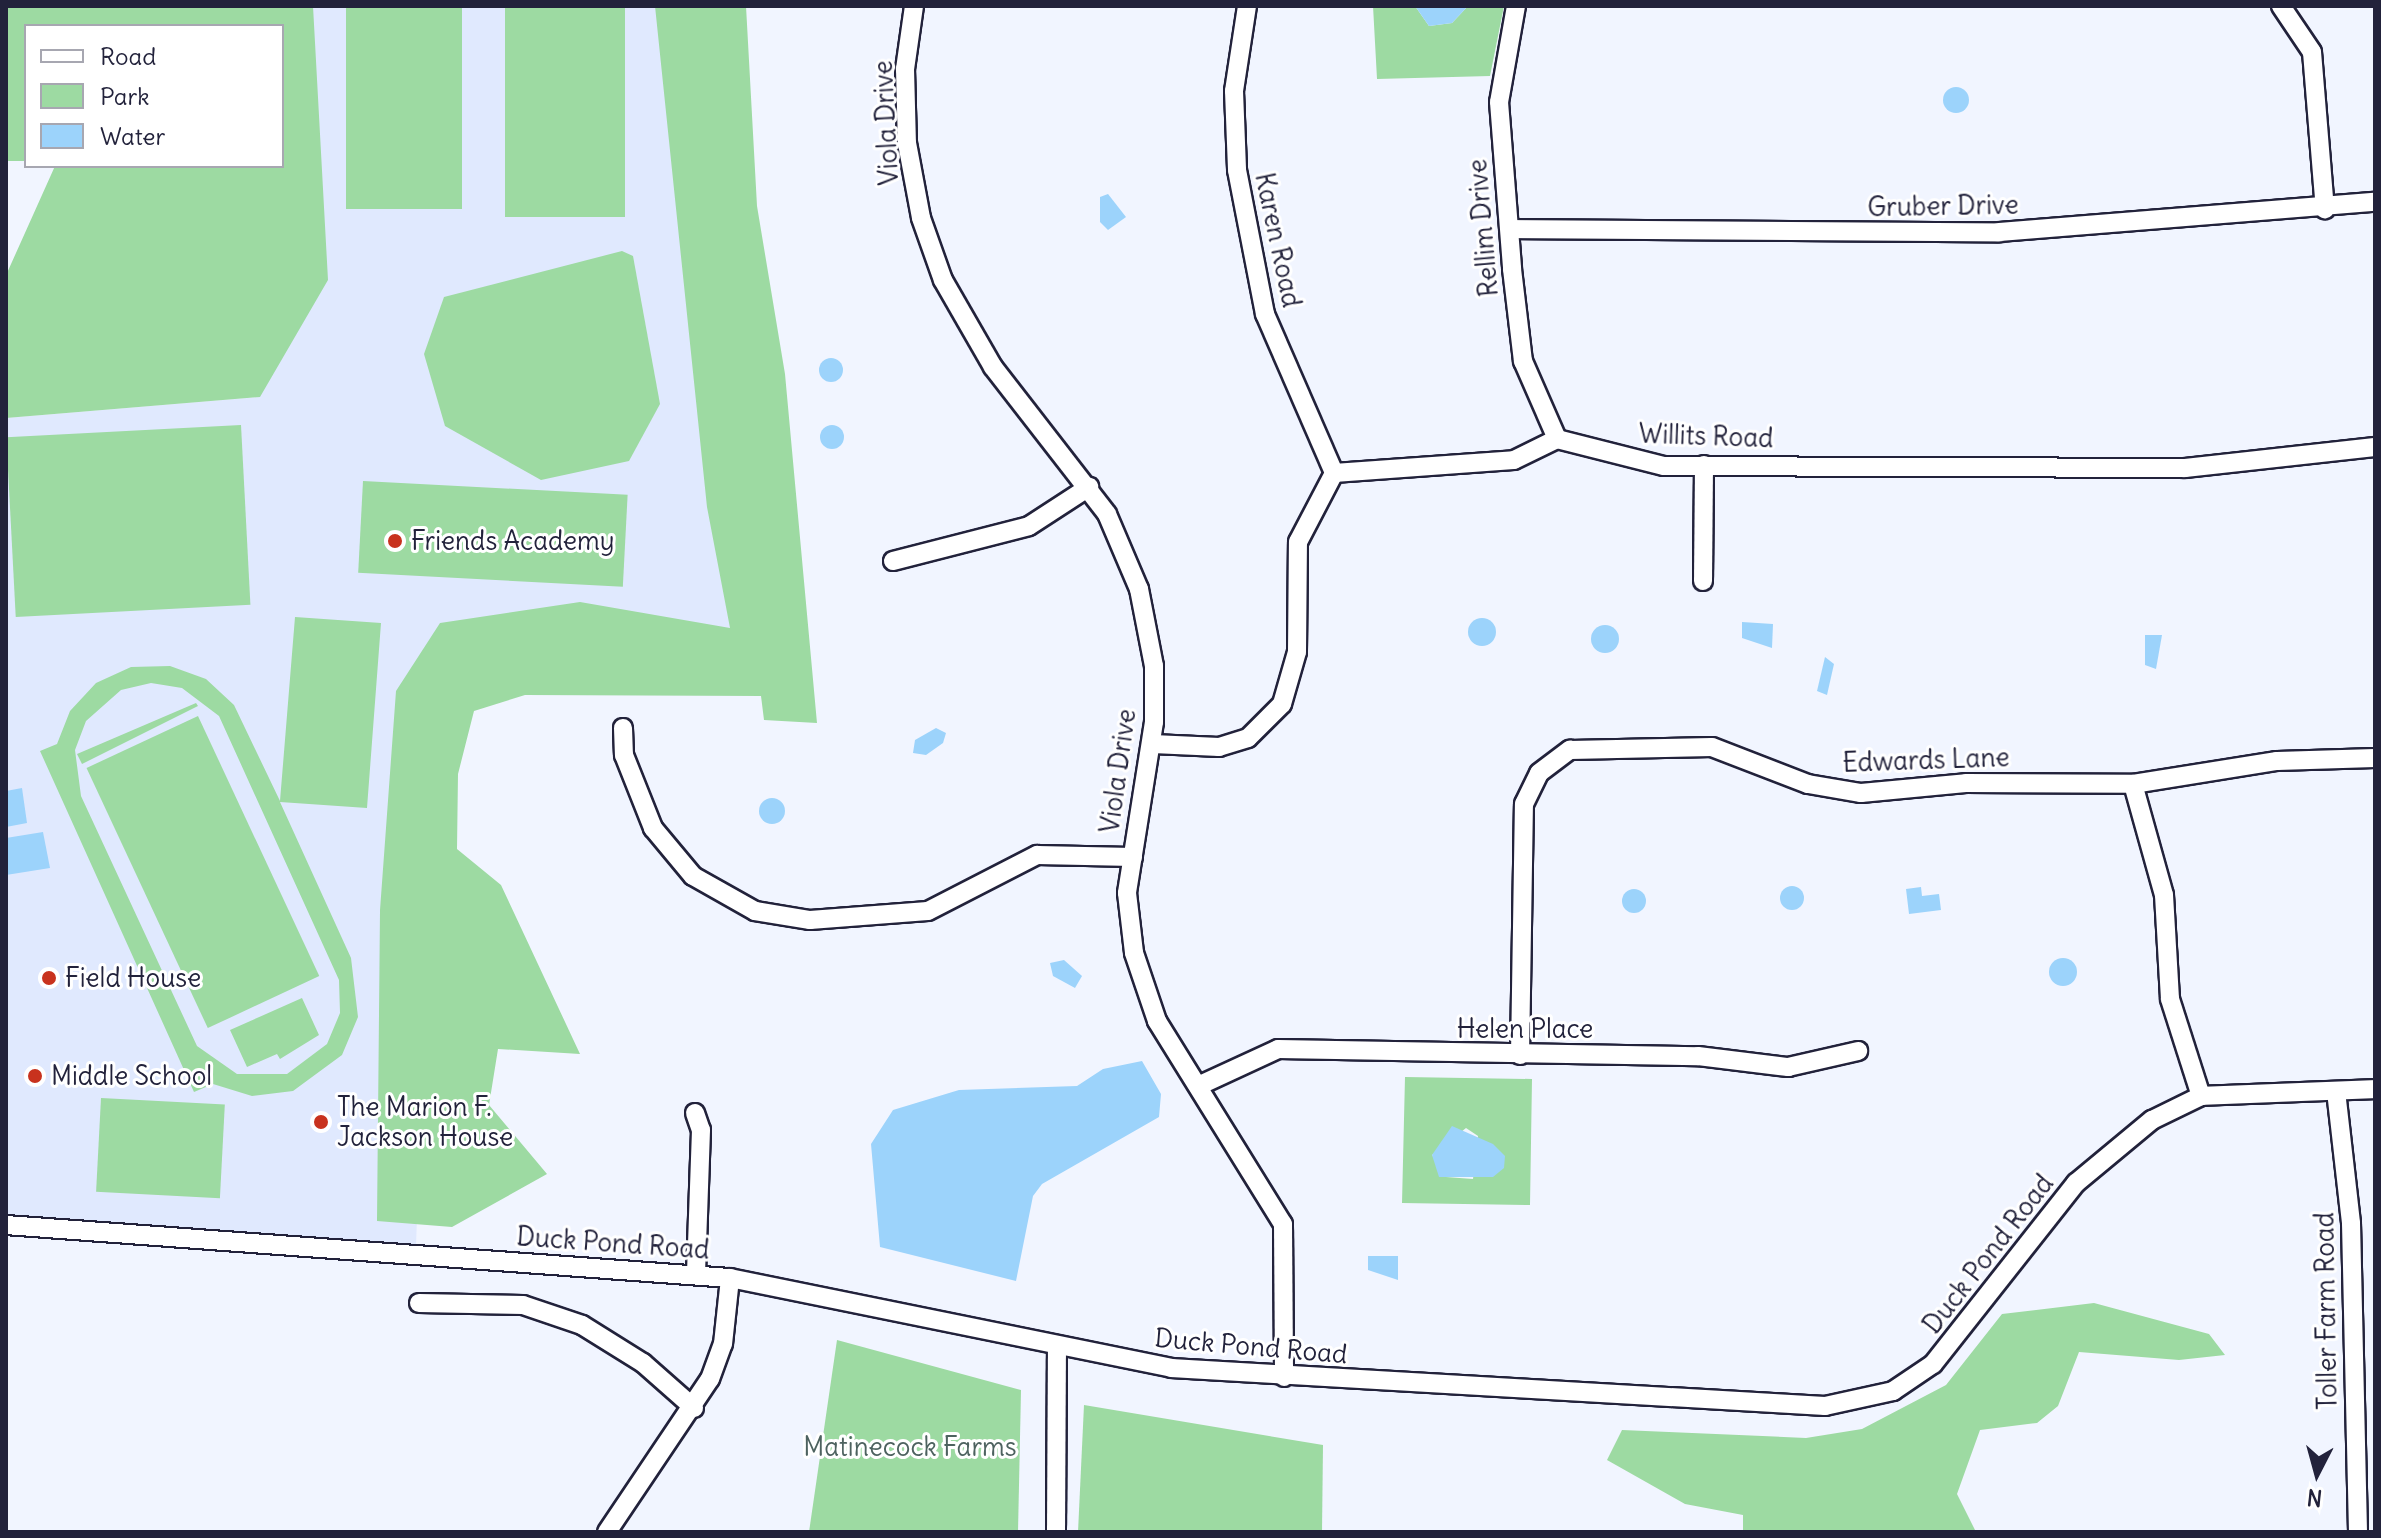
<!DOCTYPE html>
<html>
<head>
<meta charset="utf-8">
<style>
	body { margin:0 }
	#map { position:relative; width:2381px; height:1538px; overflow:hidden; background:#f1f5ff; font-family:Delius,sans-serif }
	div>[style] { position:absolute }
	.built>* { inset:0; background:#e0e9fe }
	.green>* { inset:0; background:#9ddaa2; transform-origin:0 0 }
	.water>* { inset:0; background:#9cd3fb }
	.round { border-radius:50% }
	.roads { filter:drop-shadow(2px 0 #22223b) drop-shadow(-2px 0 #22223b) drop-shadow(0 2px #22223b) drop-shadow(0 -2px #22223b) }
	.minor>* { height:18px; margin:-9px; padding:0 9px; transform-origin:9px; border-radius:9px; background:#fff }
	.dots>* { width:22px; height:22px; translate:-50% -50%; box-sizing:border-box; border:4px solid #fff; border-radius:50% }
	span { translate:-50% -50%; white-space:nowrap; text-align:center; line-height:1.15; -webkit-text-stroke:6px #fff; paint-order:stroke }
	.street-label { font-size:26px; color:#22223b }
	.poi-label { font-size:26px; color:#22223b }
	.left { translate:0 -50%; text-align:left }
	.park-label { font-size:26px; color:#4d625f }
	.frame { position:absolute; inset:0; border:8px solid #22223b; pointer-events:none }
	.legend { position:absolute; left:24px; top:24px; width:260px; height:144px; box-sizing:border-box; background:#fff; border:2px solid #a7a7b1; margin:0; padding:10px 14px; list-style:none; font-size:24px; color:#22223b }
	.legend li { display:flex; align-items:center; gap:16px; height:40px }
	.legend b { width:40px; border:2px solid #a7a7b1 }
	.north { position:absolute; left:2277px; top:1434px; width:80px; height:80px; -webkit-text-stroke:6px #fff; paint-order:stroke; rotate:186deg; font-size:22px; font-weight:700; line-height:32px; text-align:center; color:#22223b }
	.north::after { content:''; display:block; margin:auto; width:28px; height:36px; background:#22223b; clip-path:polygon(50% 0,100% 100%,50% 72%,0 100%) }
</style>
</head>
<body>
<div id="map">
	<div class="built">
		<i style="clip-path:polygon(275px 6px,727px 6px,804px 692px,525px 688px,435px 711px,416px 1246px,6px 1218px,6px 418px,260px 397px,282px 166px,282px 26px)"></i>
	</div>
	<div class="green">
		<i style="clip-path:polygon(6px 6px,313px 6px,328px 280px,260px 397px,6px 418px,7px 273px,55px 166px,282px 166px,282px 26px,26px 26px,26px 161px,6px 161px)"></i>
		<i style="left:346px;top:6px;width:116px;height:203px"></i>
		<i style="left:505px;top:6px;width:120px;height:211px"></i>
		<i style="clip-path:polygon(655px 6px,746px 6px,757px 206px,785px 374px,817px 723px,764px 720px,761px 696px,525px 695px,474px 711px,458px 774px,457px 849px,501px 885px,580px 1054px,498px 1049px,489px 1105px,547px 1174px,452px 1227px,377px 1221px,380px 910px,396px 691px,440px 623px,580px 602px,730px 628px,707px 507px)"></i>
		<i style="clip-path:polygon(1373px 6px,1415px 6px,1429px 26px,1452px 23px,1468px 6px,1504px 6px,1490px 76px,1377px 79px)"></i>
		<i style="clip-path:polygon(622px 251px,633px 256px,660px 404px,629px 461px,541px 480px,445px 426px,424px 354px,444px 297px)"></i>
		<i style="left:241px;top:425px;width:180px;height:235px;rotate:87deg"></i>
		<i style="left:363px;top:481px;width:265px;height:92px;rotate:3deg"></i>
		<i style="clip-path:polygon(evenodd,295px 617px,381px 623px,367px 808px,280px 802px,351px 958px,358px 1017px,342px 1055px,293px 1091px,252px 1096px,213px 1084px,194px 1092px,40px 751px,57px 744px,70px 711px,96px 683px,131px 667px,170px 666px,206px 679px,234px 705px,280px 801px,295px 617px,151px 683px,182px 688px,219px 716px,339px 980px,340px 1013px,327px 1044px,287px 1074px,237px 1074px,197px 1046px,81px 796px,75px 750px,86px 721px,121px 690px,151px 683px)"></i>
		<i style="clip-path:polygon(196px 703px,198px 706px,82px 764px,77px 754px)"></i>
		<i style="left:198px;top:716px;width:287px;height:123px;rotate:65deg"></i>
		<i style="clip-path:polygon(302px 998px,319px 1035px,280px 1059px,277px 1054px,247px 1067px,230px 1030px)"></i>
		<i style="clip-path:polygon(evenodd,1405px 1077px,1532px 1079px,1530px 1205px,1402px 1203px,1405px 1077px,1466px 1128px,1478px 1136px,1473px 1179px,1446px 1177px,1432px 1155px,1466px 1128px)"></i>
		<i style="left:101px;top:1098px;width:124px;height:94px;rotate:3deg"></i>
		<i style="clip-path:polygon(2094px 1303px,2209px 1334px,2225px 1355px,2179px 1360px,2079px 1352px,2058px 1406px,2037px 1423px,1980px 1430px,1957px 1494px,1976px 1532px,1743px 1532px,1743px 1515px,1685px 1504px,1607px 1460px,1622px 1430px,1806px 1438px,1862px 1429px,1946px 1385px,2002px 1314px)"></i>
		<i style="clip-path:polygon(837px 1340px,1021px 1390px,1018px 1532px,809px 1532px)"></i>
		<i style="clip-path:polygon(1084px 1405px,1323px 1445px,1322px 1532px,1078px 1532px)"></i>
	</div>
	<div class="water">
		<i style="clip-path:polygon(1415px 6px,1468px 6px,1452px 23px,1429px 26px)"></i>
		<i class="round" style="left:1943px;top:87px;width:26px;height:26px"></i>
		<i style="clip-path:polygon(1108px 194px,1126px 217px,1108px 230px,1100px 222px,1100px 197px)"></i>
		<i class="round" style="left:819px;top:358px;width:24px;height:24px"></i>
		<i class="round" style="left:820px;top:425px;width:24px;height:24px"></i>
		<i class="round" style="left:1468px;top:618px;width:28px;height:28px"></i>
		<i style="clip-path:polygon(1742px 622px,1773px 624px,1772px 648px,1742px 638px)"></i>
		<i class="round" style="left:1591px;top:625px;width:28px;height:28px"></i>
		<i style="clip-path:polygon(2145px 635px,2162px 635px,2156px 669px,2145px 665px)"></i>
		<i style="clip-path:polygon(1825px 657px,1834px 664px,1827px 695px,1817px 691px)"></i>
		<i style="clip-path:polygon(936px 728px,946px 733px,943px 743px,926px 755px,913px 753px,915px 740px)"></i>
		<i style="clip-path:polygon(22px 788px,27px 823px,6px 827px,6px 791px)"></i>
		<i class="round" style="left:759px;top:798px;width:26px;height:26px"></i>
		<i style="clip-path:polygon(43px 832px,50px 868px,6px 875px,6px 838px)"></i>
		<i class="round" style="left:1780px;top:886px;width:24px;height:24px"></i>
		<i style="clip-path:polygon(1921px 887px,1922px 896px,1939px 894px,1941px 910px,1909px 914px,1906px 889px)"></i>
		<i class="round" style="left:1622px;top:889px;width:24px;height:24px"></i>
		<i class="round" style="left:2049px;top:958px;width:28px;height:28px"></i>
		<i style="clip-path:polygon(1064px 960px,1082px 976px,1075px 988px,1053px 976px,1050px 963px)"></i>
		<i style="clip-path:polygon(1142px 1061px,1161px 1094px,1159px 1117px,1042px 1184px,1033px 1196px,1016px 1281px,880px 1247px,871px 1144px,893px 1110px,959px 1090px,1077px 1086px,1103px 1069px)"></i>
		<i style="clip-path:polygon(1452px 1126px,1493px 1144px,1505px 1156px,1504px 1168px,1493px 1177px,1439px 1177px,1432px 1155px)"></i>
		<i style="clip-path:polygon(1368px 1256px,1398px 1256px,1398px 1280px,1368px 1270px)"></i>
	</div>
	<div class="roads">
		<div class="minor">
			<i style="left:914px;top:6px;width:64px;rotate:98.1deg"></i>
			<i style="left:905px;top:69px;width:74px;rotate:88.5deg"></i>
			<i style="left:907px;top:143px;width:76px;rotate:79.4deg"></i>
			<i style="left:921px;top:218px;width:66px;rotate:70.5deg"></i>
			<i style="left:943px;top:280px;width:100px;rotate:60.1deg"></i>
			<i style="left:993px;top:367px;width:186px;rotate:52.2deg"></i>
			<i style="left:1107px;top:514px;width:82px;rotate:66.9deg"></i>
			<i style="left:1139px;top:589px;width:78px;rotate:79deg"></i>
			<i style="left:1154px;top:666px;width:56px;rotate:90deg"></i>
			<i style="left:1154px;top:722px;width:173px;rotate:99deg"></i>
			<i style="left:1127px;top:893px;width:60px;rotate:83.3deg"></i>
			<i style="left:1134px;top:953px;width:72px;rotate:71.3deg"></i>
			<i style="left:1157px;top:1021px;width:239px;rotate:58.2deg"></i>
			<i style="left:1283px;top:1224px;width:153px;rotate:89.6deg"></i>
			<i style="left:1247px;top:6px;width:86px;rotate:98.7deg"></i>
			<i style="left:1234px;top:91px;width:79px;rotate:87.8deg"></i>
			<i style="left:1237px;top:170px;width:147px;rotate:79deg"></i>
			<i style="left:1265px;top:314px;width:173px;rotate:66.5deg"></i>
			<i style="left:1516px;top:6px;width:97px;rotate:100deg"></i>
			<i style="left:1499px;top:102px;width:168px;rotate:85.5deg"></i>
			<i style="left:1512px;top:269px;width:93px;rotate:83.2deg"></i>
			<i style="left:1523px;top:361px;width:85px;rotate:66.4deg"></i>
			<i style="left:2281px;top:6px;width:55px;rotate:56deg"></i>
			<i style="left:2312px;top:52px;width:158px;rotate:85.3deg"></i>
			<i style="left:1510px;top:229px;width:489px;rotate:0.4deg"></i>
			<i style="left:1999px;top:232px;width:377px;rotate:-4.6deg"></i>
			<i style="left:893px;top:561px;width:140px;rotate:-14.4deg"></i>
			<i style="left:1029px;top:526px;width:72px;rotate:-33deg"></i>
			<i style="left:1703px;top:581px;width:116px;rotate:-89.5deg"></i>
			<i style="left:623px;top:728px;width:27px;rotate:88deg"></i>
			<i style="left:624px;top:755px;width:79px;rotate:68.3deg"></i>
			<i style="left:653px;top:828px;width:62px;rotate:50.2deg"></i>
			<i style="left:693px;top:876px;width:71px;rotate:29.4deg"></i>
			<i style="left:755px;top:911px;width:56px;rotate:9.3deg"></i>
			<i style="left:810px;top:920px;width:118px;rotate:-4.4deg"></i>
			<i style="left:928px;top:911px;width:123px;rotate:-27.2deg"></i>
			<i style="left:1037px;top:855px;width:96px;rotate:1.2deg"></i>
			<i style="left:1153px;top:744px;width:66px;rotate:2.6deg"></i>
			<i style="left:1219px;top:747px;width:30px;rotate:-17deg"></i>
			<i style="left:1248px;top:738px;width:48px;rotate:-45deg"></i>
			<i style="left:1282px;top:704px;width:54px;rotate:-73.9deg"></i>
			<i style="left:1297px;top:652px;width:110px;rotate:-89.5deg"></i>
			<i style="left:1298px;top:542px;width:78px;rotate:-62.4deg"></i>
			<i style="left:1334px;top:473px;width:180px;rotate:-4.1deg"></i>
			<i style="left:1514px;top:460px;width:48px;rotate:-26deg"></i>
			<i style="left:1557px;top:439px;width:110px;rotate:14.2deg"></i>
			<i style="left:1664px;top:466px;width:521px;rotate:0.22deg"></i>
			<i style="left:2185px;top:468px;width:191px;rotate:-6.3deg"></i>
			<i style="left:2133px;top:784px;width:115px;rotate:74.4deg"></i>
			<i style="left:2164px;top:895px;width:104px;rotate:86.7deg"></i>
			<i style="left:2170px;top:999px;width:102px;rotate:72.3deg"></i>
			<i style="left:1520px;top:1055px;width:251px;rotate:-89.1deg"></i>
			<i style="left:1524px;top:804px;width:34px;rotate:-64deg"></i>
			<i style="left:1539px;top:773px;width:39px;rotate:-37deg"></i>
			<i style="left:1570px;top:750px;width:142px;rotate:-1.2deg"></i>
			<i style="left:1712px;top:747px;width:103px;rotate:21.1deg"></i>
			<i style="left:1808px;top:784px;width:54px;rotate:9.6deg"></i>
			<i style="left:1861px;top:793px;width:105px;rotate:-5.4deg"></i>
			<i style="left:1966px;top:783px;width:167px;rotate:0.3deg"></i>
			<i style="left:2133px;top:784px;width:146px;rotate:-9.1deg"></i>
			<i style="left:2277px;top:761px;width:98px;rotate:-1.8deg"></i>
			<i style="left:1198px;top:1086px;width:88px;rotate:-24.8deg"></i>
			<i style="left:1278px;top:1049px;width:420px;rotate:1deg"></i>
			<i style="left:1698px;top:1056px;width:91px;rotate:7deg"></i>
			<i style="left:1788px;top:1067px;width:72px;rotate:-12.9deg"></i>
			<i style="left:2336px;top:1091px;width:133px;rotate:83.5deg"></i>
			<i style="left:2351px;top:1223px;width:309px;rotate:88.7deg"></i>
			<i style="left:695px;top:1113px;width:18px;rotate:71deg"></i>
			<i style="left:701px;top:1130px;width:144px;rotate:92deg"></i>
			<i style="left:6px;top:1225px;width:726px;rotate:4.19deg"></i>
			<i style="left:730px;top:1278px;width:450px;rotate:11.5deg"></i>
			<i style="left:1171px;top:1368px;width:655px;rotate:3.33deg"></i>
			<i style="left:1825px;top:1406px;width:70px;rotate:-12.4deg"></i>
			<i style="left:1893px;top:1391px;width:48px;rotate:-34deg"></i>
			<i style="left:1933px;top:1364px;width:231px;rotate:-51.7deg"></i>
			<i style="left:2076px;top:1183px;width:99px;rotate:-39.7deg"></i>
			<i style="left:2152px;top:1120px;width:55px;rotate:-26.1deg"></i>
			<i style="left:2201px;top:1096px;width:174px;rotate:-2.3deg"></i>
			<i style="left:419px;top:1303px;width:104px;rotate:1.1deg"></i>
			<i style="left:523px;top:1305px;width:62px;rotate:18.7deg"></i>
			<i style="left:582px;top:1325px;width:72px;rotate:31.9deg"></i>
			<i style="left:643px;top:1363px;width:68px;rotate:41.4deg"></i>
			<i style="left:607px;top:1532px;width:184px;rotate:-56.1deg"></i>
			<i style="left:710px;top:1379px;width:37px;rotate:-70deg"></i>
			<i style="left:723px;top:1344px;width:66px;rotate:-83.9deg"></i>
			<i style="left:1056px;top:1532px;width:184px;rotate:-89.7deg"></i>
		</div>
	</div>
	<div class="dots">
		<i style="left:395px;top:541px;background:#c8321e"></i>
		<i style="left:49px;top:978px;background:#c8321e"></i>
		<i style="left:35px;top:1076px;background:#c8321e"></i>
		<i style="left:321px;top:1122px;background:#c8321e"></i>
	</div>
	<div class="street-label">
		<span style="left:886px;top:123px;rotate:-93deg">Viola Drive</span>
		<span style="left:1943px;top:206px;rotate:-1deg">Gruber Drive</span>
		<span style="left:1483px;top:228px;rotate:-95deg">Rellim Drive</span>
		<span style="left:1278px;top:240px;rotate:78deg">Karen Road</span>
		<span style="left:1706px;top:436px;rotate:2deg">Willits Road</span>
		<span style="left:1926px;top:760px;rotate:-2deg">Edwards Lane</span>
		<span style="left:1118px;top:771px;rotate:-82deg">Viola Drive</span>
		<span style="left:1525px;top:1029px">Helen Place</span>
		<span style="left:613px;top:1243px;rotate:4deg">Duck Pond Road</span>
		<span style="left:1988px;top:1254px;rotate:-52deg">Duck Pond Road</span>
		<span style="left:2326px;top:1311px;rotate:-91deg">Toller Farm Road</span>
		<span style="left:1251px;top:1346px;rotate:5deg">Duck Pond Road</span>
	</div>
	<div class="poi-label">
		<span class="left" style="left:411px;top:541px">Friends Academy</span>
		<span class="left" style="left:65px;top:978px">Field House</span>
		<span class="left" style="left:51px;top:1076px">Middle School</span>
		<span class="left" style="left:337px;top:1122px">The Marion F.<br>Jackson House</span>
	</div>
	<div class="park-label">
		<span style="left:910px;top:1447px">Matinecock Farms</span>
	</div>
	<div class="frame"></div>
	<ul class="legend">
	<li><b style="height:10px;background:#fff"></b>Road</li>
	<li><b style="height:22px;background:#9ddaa2"></b>Park</li>
	<li><b style="height:22px;background:#9cd3fb"></b>Water</li>
	</ul>
	<div class="north">N</div>
</div>
</body>
</html>
